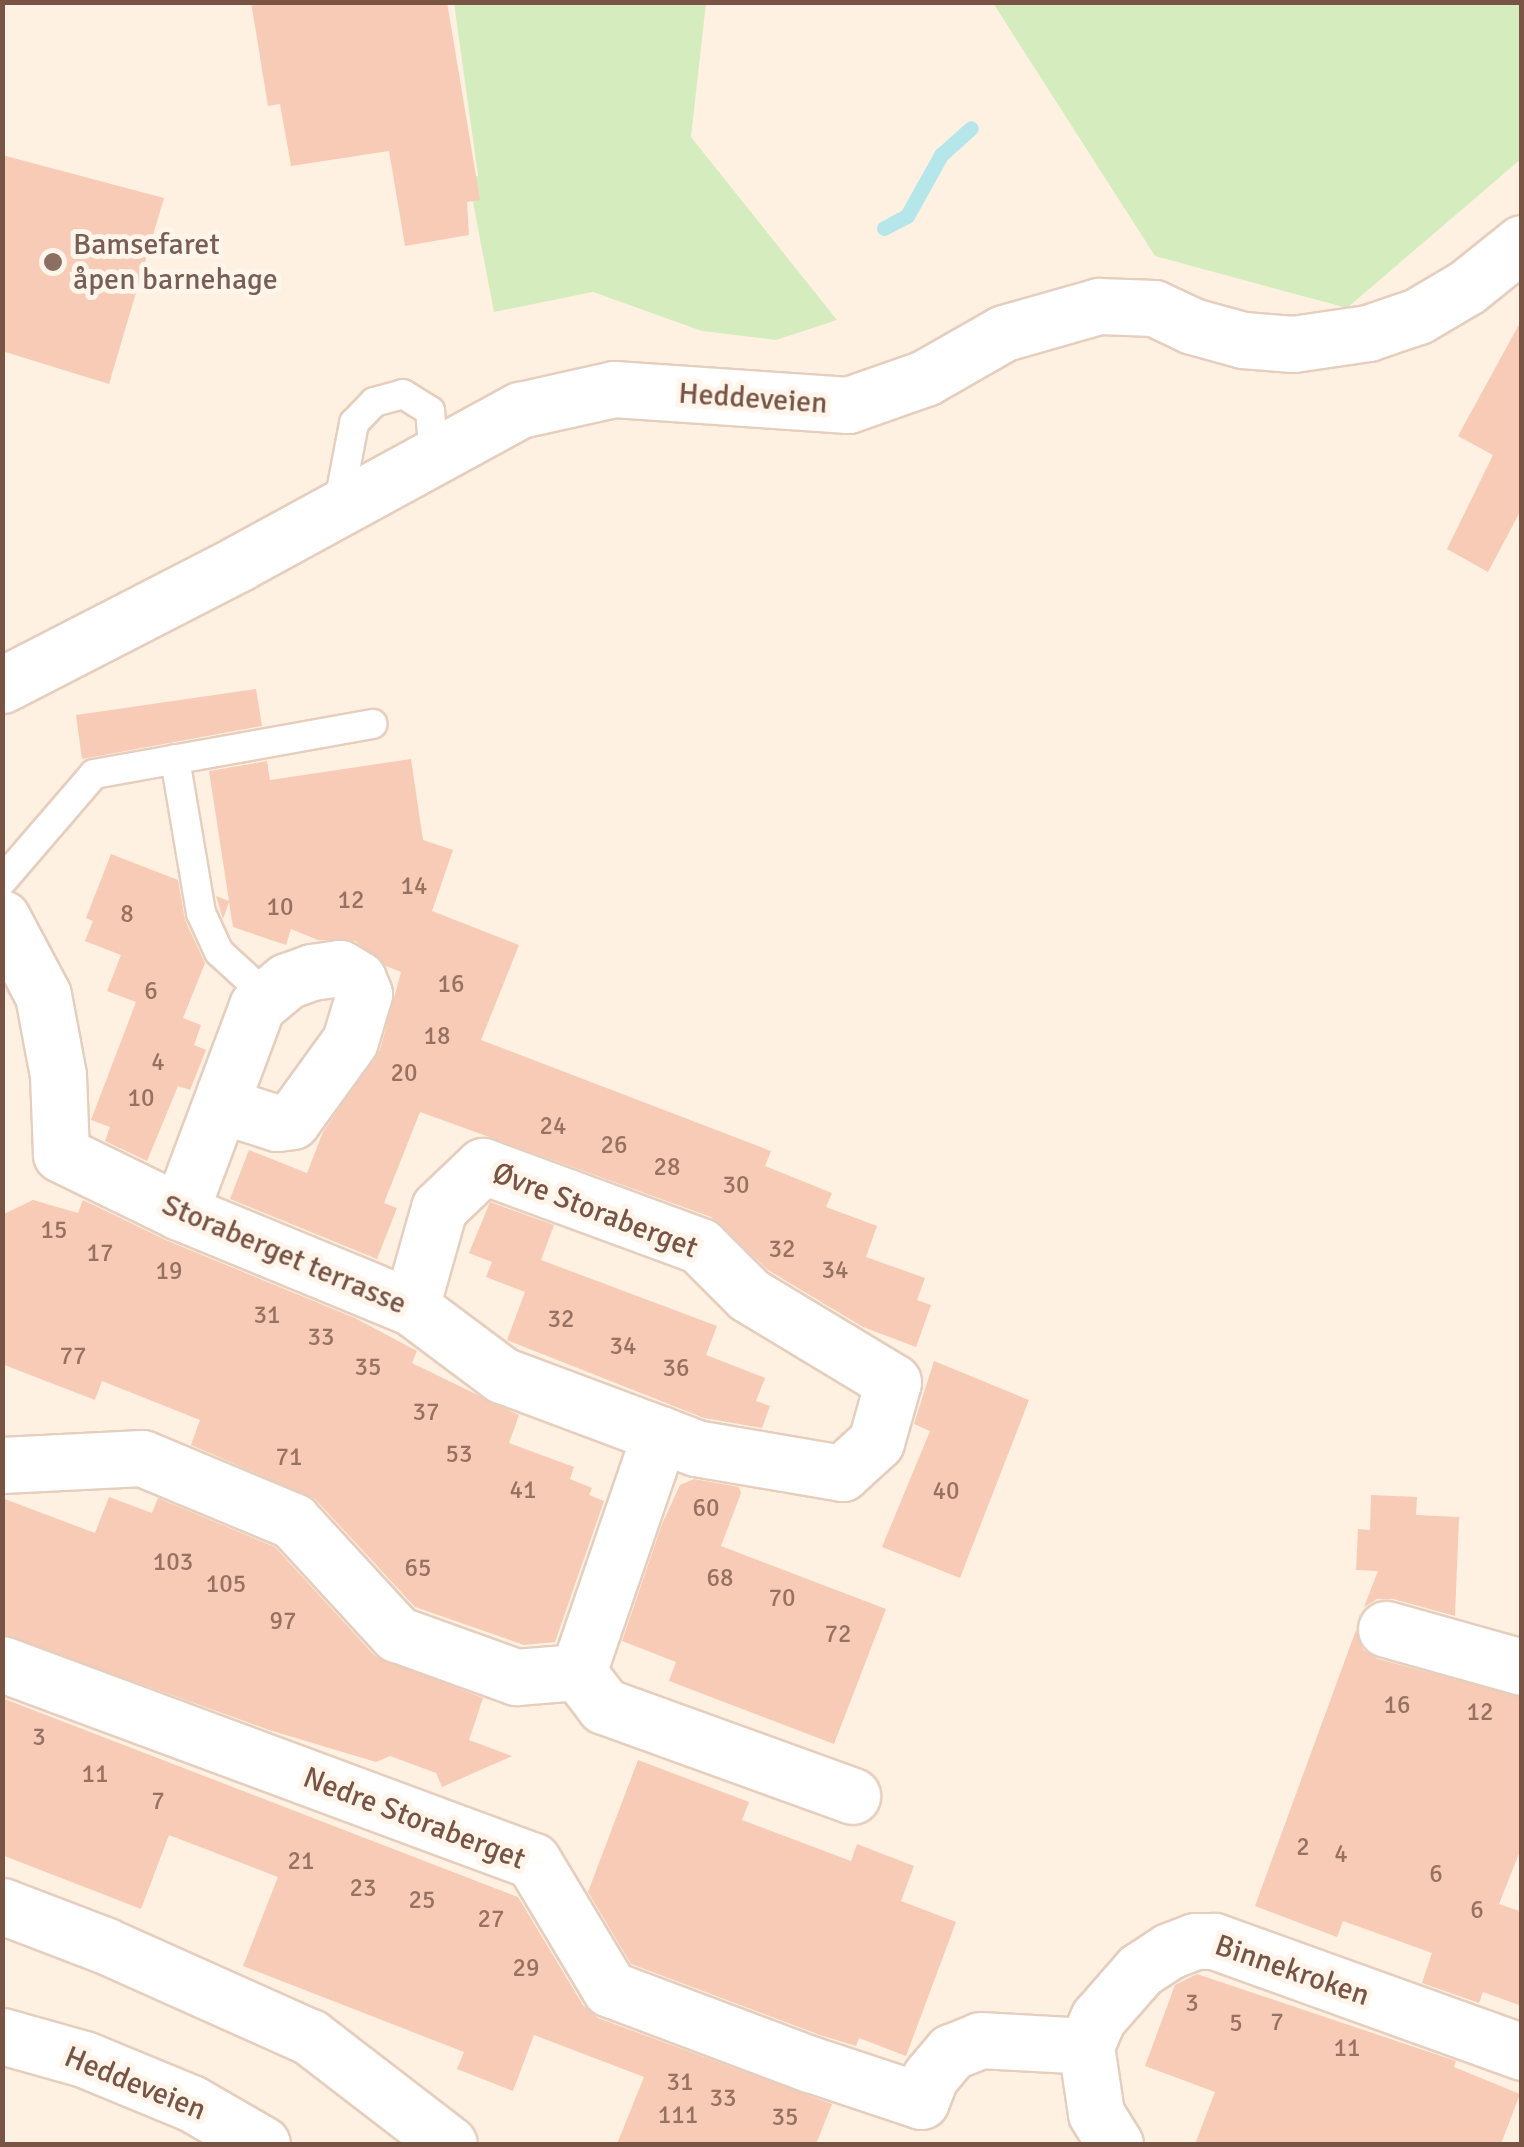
<!DOCTYPE html>
<html>
<head>
<meta charset="utf-8">
<style>
	body { margin:0 }
	#map { position:relative; width:1524px; height:2147px; overflow:hidden; background:#fff1e1; font-family:Signika,sans-serif }
	div>[style] { position:absolute }
	.green>* { inset:0; background:#d5edbe }
	.stream>* { height:15px; margin:-7.5px; padding:0 7.5px; transform-origin:7.5px; border-radius:7.5px; background:#b4e6ea }
	.building>* { inset:0; background:#f7cbb6 }
	.roads { filter:drop-shadow(2px 0 #e6cebe) drop-shadow(-2px 0 #e6cebe) drop-shadow(0 2px #e6cebe) drop-shadow(0 -2px #e6cebe) }
	.service>* { height:28px; margin:-14px; padding:0 14px; transform-origin:14px; border-radius:14px; background:#fff }
	.minor>* { height:55px; margin:-27.5px; padding:0 27.5px; transform-origin:27.5px; border-radius:27.5px; background:#fff }
	.tertiary>* { height:55px; margin:-27.5px; padding:0 27.5px; transform-origin:27.5px; border-radius:27.5px; background:#fff }
	.dots>* { width:28px; height:28px; translate:-50% -50%; box-sizing:border-box; border:5px solid #fff5ea; border-radius:50% }
	span { translate:-50% -50%; white-space:nowrap; text-align:center; line-height:1.15; -webkit-text-stroke:10px #fff5ea; paint-order:stroke }
	.number-label { font-size:25px; color:#987261 }
	.number-label span { -webkit-text-stroke-width:0 }
	.education-label { font-size:30px; color:#785e54 }
	.left { translate:0 -50%; text-align:left }
	.street-label { font-size:30px; color:#795445 }
	.frame { position:absolute; inset:0; border:5px solid #795445; pointer-events:none }
</style>
</head>
<body>
<div id="map">
	<div class="green">
		<i style="clip-path:polygon(454px 3px,706px 3px,691px 137px,837px 320px,776px 340px,702px 331px,593px 292px,494px 312px,468px 176px,478px 176px)"></i>
		<i style="clip-path:polygon(993px 3px,1521px 3px,1521px 159px,1347px 308px,1155px 256px)"></i>
	</div>
	<div class="stream">
		<i style="left:884px;top:228px;width:26px;rotate:-28deg"></i>
		<i style="left:907px;top:216px;width:70px;rotate:-60.9deg"></i>
		<i style="left:941px;top:155px;width:40px;rotate:-42deg"></i>
	</div>
	<div class="building">
		<i style="clip-path:polygon(251px 2px,447px 2px,480px 200px,467px 202px,469px 235px,405px 246px,389px 151px,291px 166px,280px 104px,268px 106px)"></i>
		<i style="clip-path:polygon(2px 155px,164px 198px,109px 384px,2px 351px)"></i>
		<i style="clip-path:polygon(1522px 319px,1522px 508px,1488px 572px,1447px 549px,1493px 455px,1458px 436px)"></i>
		<i style="clip-path:polygon(256px 689px,262px 726px,82px 759px,76px 715px)"></i>
		<i style="clip-path:polygon(411px 759px,423px 840px,453px 850px,432px 911px,519px 945px,481px 1040px,771px 1151px,765px 1166px,832px 1193px,826px 1207px,877px 1226px,866px 1257px,925px 1278px,917px 1300px,931px 1305px,916px 1347px,863px 1327px,768px 1270px,711px 1217px,420px 1112px,384px 1203px,397px 1208px,377px 1259px,230px 1199px,249px 1150px,307px 1173px,323px 1132px,380px 1050px,401px 972px,386px 966px,355px 941px,318px 940px,291px 929px,286px 945px,233px 927px,229px 902px,223px 919px,216px 896px,229px 901px,209px 771px,267px 761px,270px 780px)"></i>
		<i style="clip-path:polygon(111px 854px,178px 880px,185px 920px,205px 963px,183px 1018px,201px 1025px,194px 1045px,206px 1050px,190px 1090px,178px 1086px,147px 1161px,105px 1141px,110px 1127px,91px 1120px,136px 1002px,107px 991px,121px 955px,85px 941px,93px 921px,86px 918px)"></i>
		<i style="clip-path:polygon(33px 1200px,78px 1213px,83px 1200px,168px 1241px,355px 1318px,417px 1351px,412px 1363px,519px 1415px,509px 1443px,574px 1467px,570px 1479px,592px 1488px,589px 1495px,604px 1501px,555px 1642px,524px 1645px,415px 1607px,315px 1499px,191px 1445px,200px 1420px,102px 1381px,95px 1400px,2px 1364px,2px 1215px)"></i>
		<i style="clip-path:polygon(490px 1202px,554px 1225px,541px 1260px,717px 1326px,706px 1355px,765px 1378px,756px 1401px,770px 1406px,762px 1428px,704px 1418px,507px 1340px,525px 1292px,486px 1277px,492px 1262px,469px 1253px)"></i>
		<i style="clip-path:polygon(934px 1361px,1029px 1400px,960px 1578px,882px 1547px,930px 1431px,914px 1424px)"></i>
		<i style="clip-path:polygon(694px 1479px,739px 1487px,741px 1493px,721px 1546px,886px 1609px,834px 1744px,669px 1681px,676px 1662px,622px 1641px,662px 1524px,680px 1485px)"></i>
		<i style="clip-path:polygon(1371px 1495px,1417px 1497px,1416px 1515px,1459px 1517px,1455px 1616px,1393px 1599px,1377px 1599px,1364px 1607px,1378px 1571px,1356px 1570px,1358px 1529px,1370px 1530px)"></i>
		<i style="clip-path:polygon(109px 1497px,152px 1513px,158px 1498px,275px 1547px,375px 1656px,483px 1698px,469px 1740px,512px 1756px,442px 1787px,436px 1773px,390px 1756px,376px 1762px,269px 1730px,2px 1634px,2px 1498px,95px 1533px)"></i>
		<i style="clip-path:polygon(1356px 1630px,1363px 1650px,1378px 1659px,1522px 1697px,1522px 1846px,1499px 1904px,1522px 1912px,1522px 2006px,1483px 1992px,1479px 2003px,1422px 1983px,1432px 1953px,1343px 1921px,1337px 1937px,1255px 1906px)"></i>
		<i style="clip-path:polygon(2px 1698px,518px 1897px,583px 2005px,598px 2018px,832px 2104px,816px 2144px,617px 2144px,644px 2077px,534px 2035px,513px 2091px,457px 2069px,464px 2052px,243px 1966px,278px 1877px,169px 1835px,141px 1909px,2px 1855px)"></i>
		<i style="clip-path:polygon(638px 1760px,749px 1802px,742px 1820px,851px 1861px,857px 1844px,914px 1866px,901px 1901px,956px 1922px,906px 2056px,859px 2038px,856px 2046px,820px 2035px,631px 1964px,588px 1892px)"></i>
		<i style="clip-path:polygon(1197px 1974px,1456px 2061px,1454px 2067px,1520px 2094px,1501px 2144px,1195px 2144px,1215px 2092px,1145px 2066px,1175px 1985px)"></i>
	</div>
	<div class="roads">
		<div class="service">
			<i style="left:338px;top:507px;width:86px;rotate:-79.2deg"></i>
			<i style="left:354px;top:423px;width:29px;rotate:-46deg"></i>
			<i style="left:374px;top:402px;width:30px;rotate:-15deg"></i>
			<i style="left:403px;top:394px;width:32px;rotate:32deg"></i>
			<i style="left:430px;top:411px;width:45px;rotate:84.9deg"></i>
			<i style="left:175px;top:759px;width:156px;rotate:80.4deg"></i>
			<i style="left:201px;top:913px;width:43px;rotate:65.2deg"></i>
			<i style="left:219px;top:952px;width:64px;rotate:42.5deg"></i>
			<i style="left:2px;top:881px;width:141px;rotate:-49.3deg"></i>
			<i style="left:94px;top:774px;width:283px;rotate:-10.2deg"></i>
		</div>
		<div class="minor">
			<i style="left:2px;top:685px;width:267px;rotate:-27.2deg"></i>
			<i style="left:239px;top:563px;width:320px;rotate:-28.6deg"></i>
			<i style="left:520px;top:410px;width:96px;rotate:-12.6deg"></i>
			<i style="left:614px;top:389px;width:235px;rotate:3.9deg"></i>
			<i style="left:848px;top:405px;width:82px;rotate:-19.3deg"></i>
			<i style="left:925px;top:378px;width:91px;rotate:-29.7deg"></i>
			<i style="left:1004px;top:333px;width:99px;rotate:-15.9deg"></i>
			<i style="left:1099px;top:306px;width:55px;rotate:2.1deg"></i>
			<i style="left:1154px;top:308px;width:42px;rotate:25.3deg"></i>
			<i style="left:1192px;top:326px;width:53px;rotate:15.4deg"></i>
			<i style="left:1243px;top:340px;width:50px;rotate:4.6deg"></i>
			<i style="left:1293px;top:344px;width:76px;rotate:-8.3deg"></i>
			<i style="left:1368px;top:333px;width:53px;rotate:-18.8deg"></i>
			<i style="left:1418px;top:316px;width:57px;rotate:-30.6deg"></i>
			<i style="left:1467px;top:287px;width:70px;rotate:-38.7deg"></i>
			<i style="left:2px;top:918px;width:87px;rotate:62deg"></i>
			<i style="left:43px;top:995px;width:81px;rotate:79.4deg"></i>
			<i style="left:58px;top:1075px;width:79px;rotate:87.8deg"></i>
			<i style="left:61px;top:1154px;width:132px;rotate:26deg"></i>
			<i style="left:180px;top:1212px;width:250px;rotate:22.4deg"></i>
			<i style="left:411px;top:1307px;width:114px;rotate:36.8deg"></i>
			<i style="left:502px;top:1375px;width:169px;rotate:20.5deg"></i>
			<i style="left:660px;top:1434px;width:252px;rotate:109deg"></i>
			<i style="left:180px;top:1212px;width:220px;rotate:-69.5deg"></i>
			<i style="left:257px;top:1006px;width:39px;rotate:-40deg"></i>
			<i style="left:287px;top:981px;width:27px;rotate:-20deg"></i>
			<i style="left:312px;top:972px;width:28px;rotate:-8deg"></i>
			<i style="left:340px;top:968px;width:21px;rotate:31deg"></i>
			<i style="left:358px;top:979px;width:16px;rotate:68deg"></i>
			<i style="left:364px;top:994px;width:49px;rotate:106.6deg"></i>
			<i style="left:350px;top:1041px;width:99px;rotate:125.9deg"></i>
			<i style="left:292px;top:1121px;width:15px;rotate:172deg"></i>
			<i style="left:277px;top:1123px;width:59px;rotate:-162.2deg"></i>
			<i style="left:411px;top:1307px;width:103px;rotate:-74.2deg"></i>
			<i style="left:439px;top:1208px;width:61px;rotate:-43.7deg"></i>
			<i style="left:483px;top:1166px;width:231px;rotate:20.2deg"></i>
			<i style="left:700px;top:1246px;width:69px;rotate:45deg"></i>
			<i style="left:749px;top:1295px;width:168px;rotate:31.1deg"></i>
			<i style="left:893px;top:1382px;width:62px;rotate:105.8deg"></i>
			<i style="left:876px;top:1442px;width:46px;rotate:137.6deg"></i>
			<i style="left:842px;top:1473px;width:148px;rotate:-170.3deg"></i>
			<i style="left:696px;top:1448px;width:39px;rotate:-159deg"></i>
			<i style="left:2px;top:1465px;width:140px;rotate:-2.9deg"></i>
			<i style="left:142px;top:1458px;width:164px;rotate:22.6deg"></i>
			<i style="left:293px;top:1521px;width:154px;rotate:47.4deg"></i>
			<i style="left:397px;top:1634px;width:127px;rotate:19.9deg"></i>
			<i style="left:516px;top:1677px;width:62px;rotate:-4.6deg"></i>
			<i style="left:578px;top:1672px;width:43px;rotate:52.6deg"></i>
			<i style="left:604px;top:1706px;width:264px;rotate:19.9deg"></i>
			<i style="left:1386px;top:1629px;width:141px;rotate:15.6deg"></i>
			<i style="left:2px;top:1664px;width:566px;rotate:20.35deg"></i>
			<i style="left:533px;top:1861px;width:149px;rotate:59deg"></i>
			<i style="left:610px;top:1989px;width:214px;rotate:20.6deg"></i>
			<i style="left:810px;top:2064px;width:117px;rotate:18.4deg"></i>
			<i style="left:921px;top:2101px;width:26px;rotate:-69deg"></i>
			<i style="left:930px;top:2077px;width:33px;rotate:-50deg"></i>
			<i style="left:951px;top:2052px;width:31px;rotate:-22deg"></i>
			<i style="left:980px;top:2040px;width:106px;rotate:3.2deg"></i>
			<i style="left:2px;top:1906px;width:109px;rotate:20.9deg"></i>
			<i style="left:104px;top:1945px;width:226px;rotate:24.1deg"></i>
			<i style="left:310px;top:2037px;width:175px;rotate:37.6deg"></i>
			<i style="left:1115px;top:2144px;width:36px;rotate:-122deg"></i>
			<i style="left:1096px;top:2113px;width:68px;rotate:-98.5deg"></i>
			<i style="left:1086px;top:2046px;width:30px;rotate:-67deg"></i>
			<i style="left:1098px;top:2018px;width:64px;rotate:-48.8deg"></i>
			<i style="left:1140px;top:1970px;width:35px;rotate:-33deg"></i>
			<i style="left:1169px;top:1951px;width:28px;rotate:-21deg"></i>
			<i style="left:1195px;top:1941px;width:19px"></i>
			<i style="left:1214px;top:1941px;width:327px;rotate:19.8deg"></i>
		</div>
		<div class="tertiary">
			<i style="left:2px;top:2036px;width:85px;rotate:15.7deg"></i>
			<i style="left:84px;top:2059px;width:116px;rotate:22.4deg"></i>
			<i style="left:191px;top:2103px;width:82px;rotate:30deg"></i>
		</div>
	</div>
	<div class="dots">
		<i style="left:53px;top:262px;background:#8d6e63"></i>
	</div>
	<div class="number-label">
		<span style="left:414px;top:886px">14</span>
		<span style="left:351px;top:900px">12</span>
		<span style="left:280px;top:907px">10</span>
		<span style="left:127px;top:914px">8</span>
		<span style="left:451px;top:984px">16</span>
		<span style="left:151px;top:991px">6</span>
		<span style="left:437px;top:1036px">18</span>
		<span style="left:158px;top:1062px">4</span>
		<span style="left:404px;top:1073px">20</span>
		<span style="left:141px;top:1098px">10</span>
		<span style="left:553px;top:1126px">24</span>
		<span style="left:614px;top:1145px">26</span>
		<span style="left:667px;top:1167px">28</span>
		<span style="left:736px;top:1185px">30</span>
		<span style="left:54px;top:1230px">15</span>
		<span style="left:782px;top:1249px">32</span>
		<span style="left:100px;top:1253px">17</span>
		<span style="left:835px;top:1270px">34</span>
		<span style="left:169px;top:1271px">19</span>
		<span style="left:267px;top:1315px">31</span>
		<span style="left:561px;top:1319px">32</span>
		<span style="left:321px;top:1337px">33</span>
		<span style="left:623px;top:1346px">34</span>
		<span style="left:73px;top:1356px">77</span>
		<span style="left:368px;top:1367px">35</span>
		<span style="left:676px;top:1368px">36</span>
		<span style="left:426px;top:1412px">37</span>
		<span style="left:459px;top:1454px">53</span>
		<span style="left:289px;top:1457px">71</span>
		<span style="left:523px;top:1490px">41</span>
		<span style="left:946px;top:1491px">40</span>
		<span style="left:706px;top:1508px">60</span>
		<span style="left:173px;top:1562px">103</span>
		<span style="left:418px;top:1568px">65</span>
		<span style="left:720px;top:1578px">68</span>
		<span style="left:226px;top:1584px">105</span>
		<span style="left:782px;top:1598px">70</span>
		<span style="left:283px;top:1621px">97</span>
		<span style="left:838px;top:1634px">72</span>
		<span style="left:1397px;top:1705px">16</span>
		<span style="left:1480px;top:1712px">12</span>
		<span style="left:39px;top:1737px">3</span>
		<span style="left:95px;top:1774px">11</span>
		<span style="left:158px;top:1801px">7</span>
		<span style="left:1303px;top:1847px">2</span>
		<span style="left:1341px;top:1854px">4</span>
		<span style="left:301px;top:1861px">21</span>
		<span style="left:1436px;top:1874px">6</span>
		<span style="left:363px;top:1888px">23</span>
		<span style="left:422px;top:1900px">25</span>
		<span style="left:1477px;top:1910px">6</span>
		<span style="left:491px;top:1919px">27</span>
		<span style="left:526px;top:1968px">29</span>
		<span style="left:1192px;top:2003px">3</span>
		<span style="left:1277px;top:2022px">7</span>
		<span style="left:1236px;top:2023px">5</span>
		<span style="left:1347px;top:2048px">11</span>
		<span style="left:680px;top:2082px">31</span>
		<span style="left:723px;top:2098px">33</span>
		<span style="left:678px;top:2115px">111</span>
		<span style="left:785px;top:2117px">35</span>
	</div>
	<div class="education-label">
		<span class="left" style="left:73px;top:262px">Bamsefaret<br>åpen barnehage</span>
	</div>
	<div class="street-label">
		<span style="left:753px;top:399px;rotate:4deg">Heddeveien</span>
		<span style="left:595px;top:1211px;rotate:21deg">Øvre Storaberget</span>
		<span style="left:284px;top:1255px;rotate:23deg">Storaberget terrasse</span>
		<span style="left:414px;top:1819px;rotate:21deg">Nedre Storaberget</span>
		<span style="left:1292px;top:1971px;rotate:19deg">Binnekroken</span>
		<span style="left:135px;top:2084px;rotate:22deg">Heddeveien</span>
	</div>
	<div class="frame"></div>
</div>
</body>
</html>
